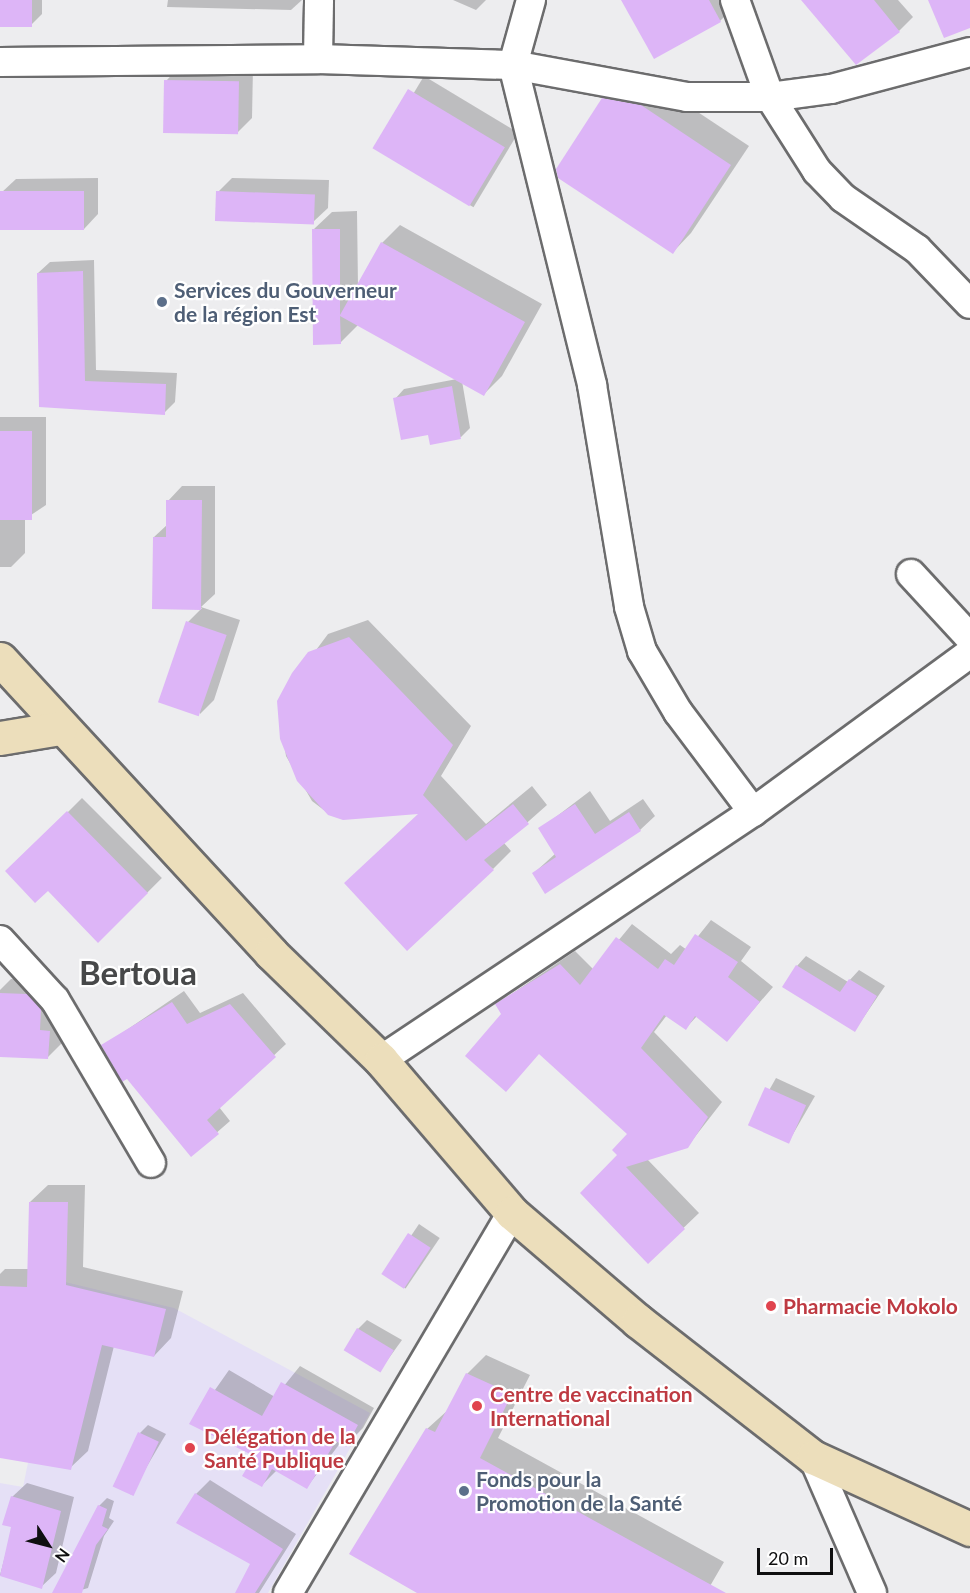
<!DOCTYPE html>
<html>
<head>
<meta charset="utf-8">
<style>
	body { margin:0 }
	#map { position:relative; width:970px; height:1593px; overflow:hidden; background:#ededef; font-family:Lato,sans-serif }
	div>[style] { position:absolute }
	.medical>* { inset:0; background:#e5e0f6 }
	.shadow>* { inset:0; background:#0003; transform-origin:0 0 }
	.building>* { inset:0; background:#ddb5f7; transform-origin:0 0 }
	.roads { filter:drop-shadow(2px 0 #6c6c6d) drop-shadow(-2px 0 #6c6c6d) drop-shadow(0 2px #6c6c6d) drop-shadow(0 -2px #6c6c6d) }
	.minor>* { height:28px; margin:-14px; padding:0 14px; transform-origin:14px; border-radius:14px; background:#fff }
	.secondary>* { height:33px; margin:-16.5px; padding:0 16.5px; transform-origin:16.5px; border-radius:16.5px; background:#ecdebb }
	.dots>* { width:16px; height:16px; translate:-50% -50%; box-sizing:border-box; border:3px solid #fff; border-radius:50% }
	span { translate:-50% -50%; white-space:nowrap; text-align:center; line-height:1.15; -webkit-text-stroke:4.5px #fff; paint-order:stroke }
	.service-label { font-size:21px; color:#4e5e75; font-weight:700 }
	.left { translate:0 -50%; text-align:left }
	.health-label { font-size:21px; color:#be3a42; font-weight:700 }
	.town-label { font-size:33px; color:#474849; font-weight:700 }
	.north { position:absolute; left:18px; top:1515px; width:60px; height:60px; -webkit-text-stroke:4px #fff; paint-order:stroke; rotate:126deg; font-size:16px; font-weight:700; line-height:24px; text-align:center; color:#0f0f10 }
	.north::after { content:''; display:block; margin:auto; width:21px; height:27px; background:#0f0f10; clip-path:polygon(50% 0,100% 100%,50% 72%,0 100%) }
	.scale { position:absolute; left:757px; top:1548px; width:76px; height:27px; box-sizing:border-box; border:3px solid #0f0f10; border-top:0; padding-left:8px; font-size:18px; line-height:21px; white-space:nowrap; color:#0f0f10; -webkit-text-stroke:4px #fff; paint-order:stroke }
</style>
</head>
<body>
<div id="map">
	<div class="medical">
		<i style="clip-path:polygon(65px 1282px,174px 1308px,370px 1413px,268px 1593px,0 1593px,0 1483px,23px 1487px)"></i>
	</div>
	<div class="shadow">
		<i style="clip-path:polygon(0 0,42px 0,42px 14px,30px 26px,0 26px)"></i>
		<i style="clip-path:polygon(168px 0,302px 0,291px 10px,167px 7px)"></i>
		<i style="clip-path:polygon(453px 0,486px 0,476px 10px)"></i>
		<i style="clip-path:polygon(623px 0,738px 0,739px 2px,720px 21px)"></i>
		<i style="clip-path:polygon(810px 0,898px 0,913px 17px,899px 31px)"></i>
		<i style="clip-path:polygon(180px 66px,253px 67px,252px 118px,237px 133px,166px 81px)"></i>
		<i style="left:424px;top:76px;width:110px;height:87px;rotate:31deg"></i>
		<i style="clip-path:polygon(622px 80px,660px 87px,749px 146px,691px 233px,673px 252px,603px 99px)"></i>
		<i style="clip-path:polygon(98px 178px,98px 214px,84px 229px,1px 193px,16px 179px)"></i>
		<i style="clip-path:polygon(232px 178px,329px 180px,328px 208px,313px 222px,218px 192px)"></i>
		<i style="clip-path:polygon(357px 211px,358px 286px,382px 243px,400px 225px,542px 304px,502px 376px,484px 394px,462px 381px,470px 428px,461px 437px,429px 433px,395px 399px,404px 389px,457px 379px,359px 324px,340px 343px,314px 229px,332px 212px)"></i>
		<i style="clip-path:polygon(94px 260px,96px 370px,177px 373px,175px 402px,164px 413px,41px 406px,38px 273px,50px 262px)"></i>
		<i style="clip-path:polygon(0 417px,46px 417px,46px 505px,25px 519px,25px 553px,11px 567px,0 567px)"></i>
		<i style="clip-path:polygon(182px 486px,215px 486px,215px 594px,201px 607px,240px 620px,214px 700px,200px 714px,188px 622px,202px 608px,153px 608px,154px 537px,168px 524px,168px 501px)"></i>
		<i style="clip-path:polygon(368px 620px,471px 726px,441px 776px,486px 824px,532px 786px,547px 805px,504px 843px,511px 851px,493px 869px,421px 812px,329px 814px,312px 801px,286px 756px,278px 701px,328px 634px)"></i>
		<i style="clip-path:polygon(590px 791px,610px 821px,643px 799px,655px 816px,640px 830px,534px 873px,556px 853px,540px 829px)"></i>
		<i style="left:82px;top:798px;width:113px;height:85px;rotate:45deg"></i>
		<i style="clip-path:polygon(711px 920px,751px 947px,741px 961px,773px 987px,727px 1040px,697px 1016px,686px 1028px,667px 1015px,654px 1032px,722px 1102px,687px 1147px,647px 1159px,699px 1213px,648px 1262px,619px 1155px,629px 1134px,497px 1004px,575px 951px,594px 970px,632px 924px,671px 954px,680px 945px,687px 950px)"></i>
		<i style="clip-path:polygon(806px 956px,848px 982px,859px 970px,885px 986px,855px 1030px,797px 966px)"></i>
		<i style="clip-path:polygon(11px 979px,42px 980px,63px 1017px,62px 1043px,48px 1057px,0 1055px,0 990px)"></i>
		<i style="clip-path:polygon(184px 991px,200px 1013px,243px 993px,286px 1044px,219px 1107px,230px 1121px,191px 1155px,103px 1046px)"></i>
		<i style="clip-path:polygon(776px 1078px,815px 1096px,789px 1141px,750px 1124px)"></i>
		<i style="clip-path:polygon(48px 1185px,85px 1185px,83px 1267px,183px 1291px,171px 1338px,154px 1356px,114px 1346px,88px 1451px,70px 1468px,0 1457px,0 1274px,5px 1269px,29px 1269px,30px 1202px)"></i>
		<i style="left:419px;top:1224px;width:25px;height:61px;rotate:34deg"></i>
		<i style="clip-path:polygon(367px 1320px,402px 1340px,381px 1369px,358px 1329px)"></i>
		<i style="clip-path:polygon(486px 1355px,530px 1375px,498px 1438px,724px 1562px,706px 1593px,420px 1593px,351px 1553px,427px 1429px,448px 1410px,467px 1374px)"></i>
		<i style="clip-path:polygon(300px 1366px,374px 1408px,363px 1428px,346px 1445px,341px 1442px,307px 1487px,277px 1470px,262px 1485px,256px 1455px,191px 1424px,229px 1370px,275px 1397px)"></i>
		<i style="clip-path:polygon(148px 1425px,166px 1434px,130px 1495px,140px 1433px)"></i>
		<i style="clip-path:polygon(210px 1480px,296px 1534px,259px 1593px,237px 1593px,252px 1563px,196px 1494px)"></i>
		<i style="clip-path:polygon(27px 1483px,74px 1497px,56px 1573px,41px 1587px,0 1575px,13px 1526px,12px 1497px)"></i>
		<i style="clip-path:polygon(107px 1498px,114px 1501px,109px 1518px,114px 1521px,104px 1536px,88px 1588px,71px 1593px,99px 1506px)"></i>
	</div>
	<div class="building">
		<i style="left:0;top:0;width:32px;height:27px"></i>
		<i style="clip-path:polygon(621px 0,709px 0,721px 22px,654px 59px)"></i>
		<i style="clip-path:polygon(801px 0,874px 0,900px 32px,856px 65px)"></i>
		<i style="clip-path:polygon(928px 0,970px 0,970px 28px,944px 38px)"></i>
		<i style="left:164px;top:80px;width:75px;height:53px;rotate:1deg"></i>
		<i style="left:408px;top:89px;width:113px;height:69px;rotate:31deg"></i>
		<i style="clip-path:polygon(602px 98px,641px 105px,731px 165px,673px 254px,558px 178px,556px 169px)"></i>
		<i style="left:84px;top:191px;width:39px;height:84px;rotate:90deg"></i>
		<i style="left:216px;top:191px;width:99px;height:30px;rotate:2deg"></i>
		<i style="clip-path:polygon(312px 229px,340px 229px,340px 315px,381px 242px,525px 322px,484px 396px,340px 316px,341px 344px,313px 345px)"></i>
		<i style="clip-path:polygon(83px 271px,85px 381px,166px 384px,165px 415px,39px 407px,37px 273px)"></i>
		<i style="clip-path:polygon(452px 386px,461px 439px,430px 445px,428px 435px,401px 440px,393px 398px)"></i>
		<i style="left:0;top:431px;width:32px;height:89px"></i>
		<i style="clip-path:polygon(166px 500px,202px 500px,201px 610px,152px 609px,153px 537px,166px 537px)"></i>
		<i style="left:186px;top:621px;width:43px;height:86px;rotate:19deg"></i>
		<i style="clip-path:polygon(349px 637px,453px 745px,423px 795px,466px 841px,513px 804px,529px 824px,484px 860px,494px 870px,407px 951px,344px 883px,418px 814px,343px 820px,328px 815px,297px 781px,280px 739px,277px 701px,292px 673px,308px 652px)"></i>
		<i style="clip-path:polygon(575px 804px,595px 834px,629px 812px,641px 831px,545px 894px,532px 873px,556px 857px,538px 828px)"></i>
		<i style="clip-path:polygon(67px 811px,148px 893px,98px 943px,48px 891px,35px 903px,5px 871px)"></i>
		<i style="clip-path:polygon(695px 934px,738px 962px,728px 977px,760px 1002px,727px 1042px,695px 1016px,686px 1030px,664px 1015px,641px 1048px,708px 1117px,688px 1148px,626px 1167px,685px 1229px,648px 1264px,580px 1193px,617px 1155px,612px 1150px,627px 1134px,539px 1054px,506px 1092px,465px 1056px,501px 1014px,495px 1004px,560px 964px,580px 985px,616px 937px,658px 969px,665px 959px,674px 965px)"></i>
		<i style="clip-path:polygon(796px 965px,840px 992px,849px 979px,877px 996px,855px 1032px,782px 987px)"></i>
		<i style="clip-path:polygon(0 993px,27px 994px,41px 1009px,40px 1030px,50px 1031px,48px 1059px,0 1057px)"></i>
		<i style="clip-path:polygon(172px 1002px,187px 1024px,230px 1004px,276px 1057px,207px 1120px,219px 1134px,191px 1157px,127px 1079px,122px 1082px,101px 1045px)"></i>
		<i style="left:765px;top:1087px;width:45px;height:42px;rotate:24deg"></i>
		<i style="clip-path:polygon(29px 1202px,68px 1202px,66px 1285px,166px 1309px,154px 1357px,102px 1345px,71px 1470px,0 1458px,0 1286px,27px 1287px)"></i>
		<i style="left:408px;top:1233px;width:27px;height:49px;rotate:33deg"></i>
		<i style="left:357px;top:1328px;width:43px;height:26px;rotate:31deg"></i>
		<i style="clip-path:polygon(466px 1373px,512px 1394px,480px 1458px,726px 1593px,417px 1593px,349px 1554px,426px 1428px,435px 1432px)"></i>
		<i style="clip-path:polygon(281px 1382px,358px 1425px,346px 1447px,336px 1441px,307px 1489px,272px 1469px,262px 1487px,242px 1476px,254px 1456px,189px 1424px,210px 1387px,262px 1416px)"></i>
		<i style="left:138px;top:1432px;width:23px;height:60px;rotate:25deg"></i>
		<i style="clip-path:polygon(195px 1493px,283px 1549px,255px 1593px,235px 1593px,250px 1564px,176px 1523px)"></i>
		<i style="clip-path:polygon(11px 1496px,61px 1511px,42px 1589px,0 1576px,11px 1527px,2px 1525px)"></i>
		<i style="clip-path:polygon(98px 1505px,107px 1509px,102px 1526px,108px 1529px,96px 1545px,82px 1593px,52px 1593px)"></i>
	</div>
	<div class="roads">
		<div class="minor">
			<i style="left:531px;top:0;width:67px;rotate:105.5deg"></i>
			<i style="left:513px;top:65px;width:330px;rotate:76.1deg"></i>
			<i style="left:592px;top:385px;width:225px;rotate:80.5deg"></i>
			<i style="left:629px;top:607px;width:46px;rotate:73.5deg"></i>
			<i style="left:642px;top:651px;width:71px;rotate:59.5deg"></i>
			<i style="left:678px;top:712px;width:125px;rotate:53.1deg"></i>
			<i style="left:735px;top:0;width:103px;rotate:70.2deg"></i>
			<i style="left:770px;top:97px;width:88px;rotate:57.6deg"></i>
			<i style="left:817px;top:171px;width:37px;rotate:46deg"></i>
			<i style="left:843px;top:198px;width:90px;rotate:34.6deg"></i>
			<i style="left:917px;top:249px;width:76px;rotate:46.1deg"></i>
			<i style="left:318px;top:59px;width:59px;rotate:-89deg"></i>
			<i style="left:0;top:62px;width:318px;rotate:-0.5deg"></i>
			<i style="left:318px;top:59px;width:195px;rotate:1.8deg"></i>
			<i style="left:513px;top:65px;width:177px;rotate:10.4deg"></i>
			<i style="left:687px;top:97px;width:83px"></i>
			<i style="left:770px;top:97px;width:62px;rotate:-7.5deg"></i>
			<i style="left:831px;top:89px;width:144px;rotate:-14.9deg"></i>
			<i style="left:911px;top:574px;width:87px;rotate:47.3deg"></i>
			<i style="left:0;top:940px;width:81px;rotate:47.5deg"></i>
			<i style="left:55px;top:1000px;width:189px;rotate:59.5deg"></i>
			<i style="left:381px;top:1060px;width:447px;rotate:-33.7deg"></i>
			<i style="left:753px;top:812px;width:269px;rotate:-36.2deg"></i>
			<i style="left:813px;top:1457px;width:148px;rotate:66.5deg"></i>
			<i style="left:288px;top:1593px;width:441px;rotate:-59.5deg"></i>
		</div>
		<div class="secondary">
			<i style="left:0;top:659px;width:400px;rotate:47.3deg"></i>
			<i style="left:271px;top:953px;width:153px;rotate:44.2deg"></i>
			<i style="left:381px;top:1060px;width:201px;rotate:49.4deg"></i>
			<i style="left:512px;top:1213px;width:166px;rotate:40.6deg"></i>
			<i style="left:638px;top:1321px;width:222px;rotate:37.9deg"></i>
			<i style="left:813px;top:1457px;width:173px;rotate:24.6deg"></i>
			<i style="left:0;top:738px;width:61px;rotate:-9.5deg"></i>
		</div>
	</div>
	<div class="dots">
		<i style="left:162px;top:302px;background:#5c6f8a"></i>
		<i style="left:771px;top:1306px;background:#e0444e"></i>
		<i style="left:477px;top:1406px;background:#e0444e"></i>
		<i style="left:190px;top:1448px;background:#e0444e"></i>
		<i style="left:464px;top:1491px;background:#5c6f8a"></i>
	</div>
	<div class="service-label">
		<span class="left" style="left:174px;top:302px">Services du Gouverneur<br>de la région Est</span>
		<span class="left" style="left:476px;top:1491px">Fonds pour la<br>Promotion de la Santé</span>
	</div>
	<div class="health-label">
		<span class="left" style="left:783px;top:1306px">Pharmacie Mokolo</span>
		<span class="left" style="left:490px;top:1406px">Centre de vaccination<br>International</span>
		<span class="left" style="left:204px;top:1448px">Délégation de la<br>Santé Publique</span>
	</div>
	<div class="town-label">
		<span style="left:138px;top:973px">Bertoua</span>
	</div>
	<div class="north">N</div>
	<div class="scale">20 m</div>
</div>
</body>
</html>
